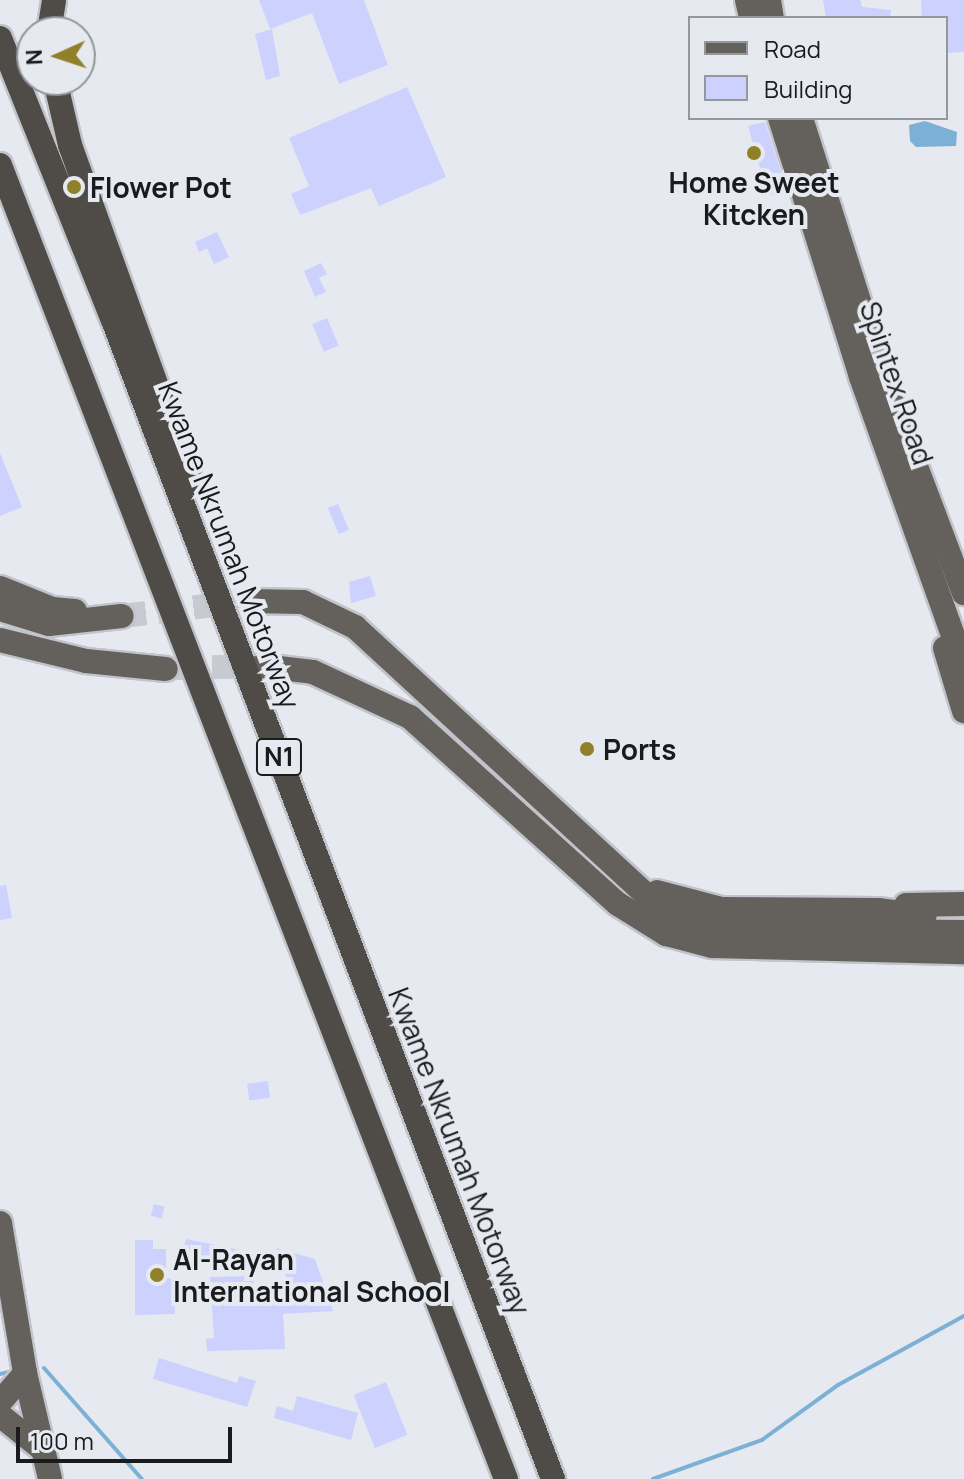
<!DOCTYPE html>
<html>
<head>
<meta charset="utf-8">
<style>
	body { margin:0 }
	#map { position:relative; width:964px; height:1479px; overflow:hidden; background:#e6e9f0; font-family:Manrope,sans-serif }
	div>[style] { position:absolute }
	.water>* { inset:0; background:#7db0d5 }
	.stream>* { height:4px; margin:-2px; padding:0 2px; transform-origin:2px; border-radius:2px; background:#7db0d5 }
	.building>* { inset:0; background:#cdd1fd; transform-origin:0 0 }
	.major-tunnel>* { height:24px; margin-top:-12px; transform-origin:0; background:repeating-linear-gradient(90deg,#c7cad0 0 24px,transparent 0 36px) }
	.roads { filter:drop-shadow(2px 0 #c1c4ca) drop-shadow(-2px 0 #c1c4ca) drop-shadow(0 2px #c1c4ca) drop-shadow(0 -2px #c1c4ca) }
	.major>* { height:24px; margin:-12px; padding:0 12px; transform-origin:12px; border-radius:12px; background:#64615c }
	.highway>* { height:24px; margin:-12px; padding:0 12px; transform-origin:12px; border-radius:12px; background:#4f4b46 }
	.dots>* { width:22px; height:22px; translate:-50% -50%; box-sizing:border-box; border:4px solid #e6e9f0; border-radius:50% }
	span { translate:-50% -50%; white-space:nowrap; text-align:center; line-height:1.15; -webkit-text-stroke:8px #e6e9f0; paint-order:stroke }
	.shield-label span { padding:2px 6px; background:#e6e9f0; border:2px solid; border-radius:6px; -webkit-text-stroke-width:0 }
	.shield-label { font-size:26px; color:#191b1d; font-weight:700 }
	.poi-label { font-size:28px; color:#191b1d; font-weight:700 }
	.left { translate:0 -50%; text-align:left }
	.street-label { font-size:28px; color:#191b1d }
	.legend { position:absolute; left:688px; top:16px; width:260px; height:104px; box-sizing:border-box; background:#e6e9f0; border:2px solid #94979c; margin:0; padding:10px 14px; list-style:none; font-size:24px; color:#191b1d }
	.legend li { display:flex; align-items:center; gap:16px; height:40px }
	.legend b { width:40px; border:2px solid #94979c }
	.north { position:absolute; left:16px; top:16px; width:80px; height:80px; box-sizing:border-box; background:#e6e9f0; border:2px solid #94979c; border-radius:50%; rotate:267deg; font-size:22px; font-weight:700; line-height:32px; text-align:center; color:#191b1d }
	.north::after { content:''; display:block; margin:auto; width:28px; height:36px; background:#908027; clip-path:polygon(50% 0,100% 100%,50% 72%,0 100%) }
	.scale { position:absolute; left:16px; top:1427px; width:216px; height:36px; box-sizing:border-box; border:4px solid #191b1d; border-top:0; padding-left:10px; font-size:24px; line-height:28px; white-space:nowrap; color:#191b1d; -webkit-text-stroke:6px #e6e9f0; paint-order:stroke }
</style>
</head>
<body>
<div id="map">
	<div class="water">
		<i style="clip-path:polygon(925px 121px,957px 132px,956px 146px,916px 147px,910px 141px,909px 125px)"></i>
	</div>
	<div class="stream">
		<i style="left:44px;top:1368px;width:148px;rotate:48.6deg"></i>
		<i style="left:0;top:1374px;width:13px;rotate:-13deg"></i>
		<i style="left:653px;top:1479px;width:116px;rotate:-19.7deg"></i>
		<i style="left:762px;top:1440px;width:94px;rotate:-35.9deg"></i>
		<i style="left:838px;top:1385px;width:144px;rotate:-28.7deg"></i>
	</div>
	<div class="building">
		<i style="clip-path:polygon(259px 0,364px 0,388px 65px,339px 84px,312px 13px,270px 29px)"></i>
		<i style="clip-path:polygon(823px 0,860px 0,862px 7px,891px 10px,890px 18px,826px 18px)"></i>
		<i style="clip-path:polygon(921px 0,964px 0,964px 52px,946px 53px,946px 18px,922px 18px)"></i>
		<i style="clip-path:polygon(272px 29px,280px 76px,266px 80px,255px 34px)"></i>
		<i style="clip-path:polygon(407px 87px,446px 177px,379px 206px,371px 188px,300px 215px,291px 194px,309px 186px,289px 138px)"></i>
		<i style="clip-path:polygon(765px 122px,787px 190px,768px 196px,748px 126px)"></i>
		<i style="clip-path:polygon(217px 232px,229px 257px,214px 264px,207px 248px,199px 252px,195px 242px)"></i>
		<i style="clip-path:polygon(321px 263px,327px 274px,319px 278px,326px 292px,315px 297px,304px 271px)"></i>
		<i style="left:327px;top:318px;width:30px;height:16px;rotate:67deg"></i>
		<i style="clip-path:polygon(0 453px,22px 507px,0 516px)"></i>
		<i style="left:338px;top:504px;width:28px;height:11px;rotate:67deg"></i>
		<i style="clip-path:polygon(370px 576px,376px 596px,351px 603px,349px 582px)"></i>
		<i style="clip-path:polygon(6px 885px,12px 918px,0 920px,0 886px)"></i>
		<i style="left:268px;top:1081px;width:17px;height:21px;rotate:83deg"></i>
		<i style="left:154px;top:1204px;width:11px;height:12px;rotate:15deg"></i>
		<i style="clip-path:polygon(186px 1239px,260px 1254px,254px 1276px,181px 1255px)"></i>
		<i style="clip-path:polygon(135px 1240px,153px 1240px,153px 1249px,166px 1249px,166px 1278px,174px 1278px,175px 1314px,135px 1315px)"></i>
		<i style="clip-path:polygon(276px 1248px,315px 1259px,333px 1311px,283px 1314px,285px 1349px,207px 1351px,206px 1339px,214px 1338px,210px 1277px,253px 1276px,254px 1295px,292px 1293px)"></i>
		<i style="clip-path:polygon(159px 1358px,237px 1383px,239px 1376px,256px 1381px,247px 1407px,153px 1379px)"></i>
		<i style="left:386px;top:1382px;width:57px;height:35px;rotate:68deg"></i>
		<i style="clip-path:polygon(297px 1396px,358px 1413px,351px 1440px,274px 1418px,277px 1406px,293px 1411px)"></i>
	</div>
	<div class="major-tunnel">
		<i style="left:122px;top:616px;width:127px;rotate:-6.8deg"></i>
		<i style="left:176px;top:668px;width:86px;rotate:-1.3deg"></i>
	</div>
	<div class="roads">
		<div class="major">
			<i style="left:747px;top:0;width:18px;rotate:77deg"></i>
			<i style="left:769px;top:0;width:18px;rotate:81deg"></i>
			<i style="left:780px;top:118px;width:271px;rotate:72.6deg"></i>
			<i style="left:861px;top:377px;width:307px;rotate:70.4deg"></i>
			<i style="left:801px;top:118px;width:291px;rotate:72.4deg"></i>
			<i style="left:889px;top:395px;width:212px;rotate:69.3deg"></i>
			<i style="left:0;top:588px;width:56px;rotate:22deg"></i>
			<i style="left:52px;top:609px;width:23px;rotate:5deg"></i>
			<i style="left:248px;top:601px;width:55px;rotate:1deg"></i>
			<i style="left:303px;top:602px;width:58px;rotate:25.7deg"></i>
			<i style="left:355px;top:627px;width:421px;rotate:42.6deg"></i>
			<i style="left:665px;top:912px;width:24px;rotate:22deg"></i>
			<i style="left:687px;top:921px;width:51px;rotate:10.2deg"></i>
			<i style="left:737px;top:930px;width:227px;rotate:0.5deg"></i>
			<i style="left:0;top:609px;width:51px;rotate:17deg"></i>
			<i style="left:49px;top:624px;width:73px;rotate:-6.3deg"></i>
			<i style="left:0;top:640px;width:89px;rotate:13.7deg"></i>
			<i style="left:86px;top:661px;width:80px;rotate:5.7deg"></i>
			<i style="left:945px;top:648px;width:66px;rotate:73.2deg"></i>
			<i style="left:262px;top:666px;width:51px;rotate:6.7deg"></i>
			<i style="left:313px;top:672px;width:107px;rotate:24.9deg"></i>
			<i style="left:410px;top:717px;width:280px;rotate:42deg"></i>
			<i style="left:618px;top:904px;width:57px;rotate:32deg"></i>
			<i style="left:666px;top:934px;width:48px;rotate:14.6deg"></i>
			<i style="left:712px;top:946px;width:252px;rotate:1.4deg"></i>
			<i style="left:657px;top:892px;width:67px;rotate:14.7deg"></i>
			<i style="left:722px;top:909px;width:156px;rotate:0.4deg"></i>
			<i style="left:878px;top:910px;width:47px;rotate:7.3deg"></i>
			<i style="left:906px;top:905px;width:58px;rotate:-1deg"></i>
			<i style="left:0;top:1223px;width:152px;rotate:80.5deg"></i>
			<i style="left:25px;top:1373px;width:109px;rotate:76.7deg"></i>
			<i style="left:1px;top:1401px;width:37px;rotate:-49deg"></i>
			<i style="left:1px;top:1416px;width:53px;rotate:38.8deg"></i>
		</div>
		<div class="highway">
			<i style="left:49px;top:32px;width:32px;rotate:-81deg"></i>
			<i style="left:0;top:38px;width:304px;rotate:68.2deg"></i>
			<i style="left:113px;top:320px;width:1240px;rotate:69.21deg"></i>
			<i style="left:55px;top:80px;width:67px;rotate:77deg"></i>
			<i style="left:70px;top:145px;width:360px;rotate:70.2deg"></i>
			<i style="left:0;top:165px;width:1408px;rotate:68.94deg"></i>
		</div>
	</div>
	<div class="dots">
		<i style="left:754px;top:153px;background:#908027"></i>
		<i style="left:74px;top:187px;background:#908027"></i>
		<i style="left:587px;top:749px;background:#908027"></i>
		<i style="left:157px;top:1275px;background:#908027"></i>
	</div>
	<div class="shield-label">
		<span style="left:279px;top:757px">N1</span>
	</div>
	<div class="poi-label">
		<span style="left:754px;top:198px">Home Sweet<br>Kitcken</span>
		<span class="left" style="left:90px;top:187px">Flower Pot</span>
		<span class="left" style="left:603px;top:749px">Ports</span>
		<span class="left" style="left:173px;top:1275px">Al-Rayan<br>International School</span>
	</div>
	<div class="street-label">
		<span style="left:897px;top:383px;rotate:71deg">Spintex Road</span>
		<span style="left:230px;top:545px;rotate:69deg">Kwame Nkrumah Motorway</span>
		<span style="left:460px;top:1151px;rotate:69deg">Kwame Nkrumah Motorway</span>
	</div>
	<ul class="legend">
	<li><b style="height:10px;background:#64615c"></b>Road</li>
	<li><b style="height:22px;background:#cdd1fd"></b>Building</li>
	</ul>
	<div class="north">N</div>
	<div class="scale">100 m</div>
</div>
</body>
</html>
